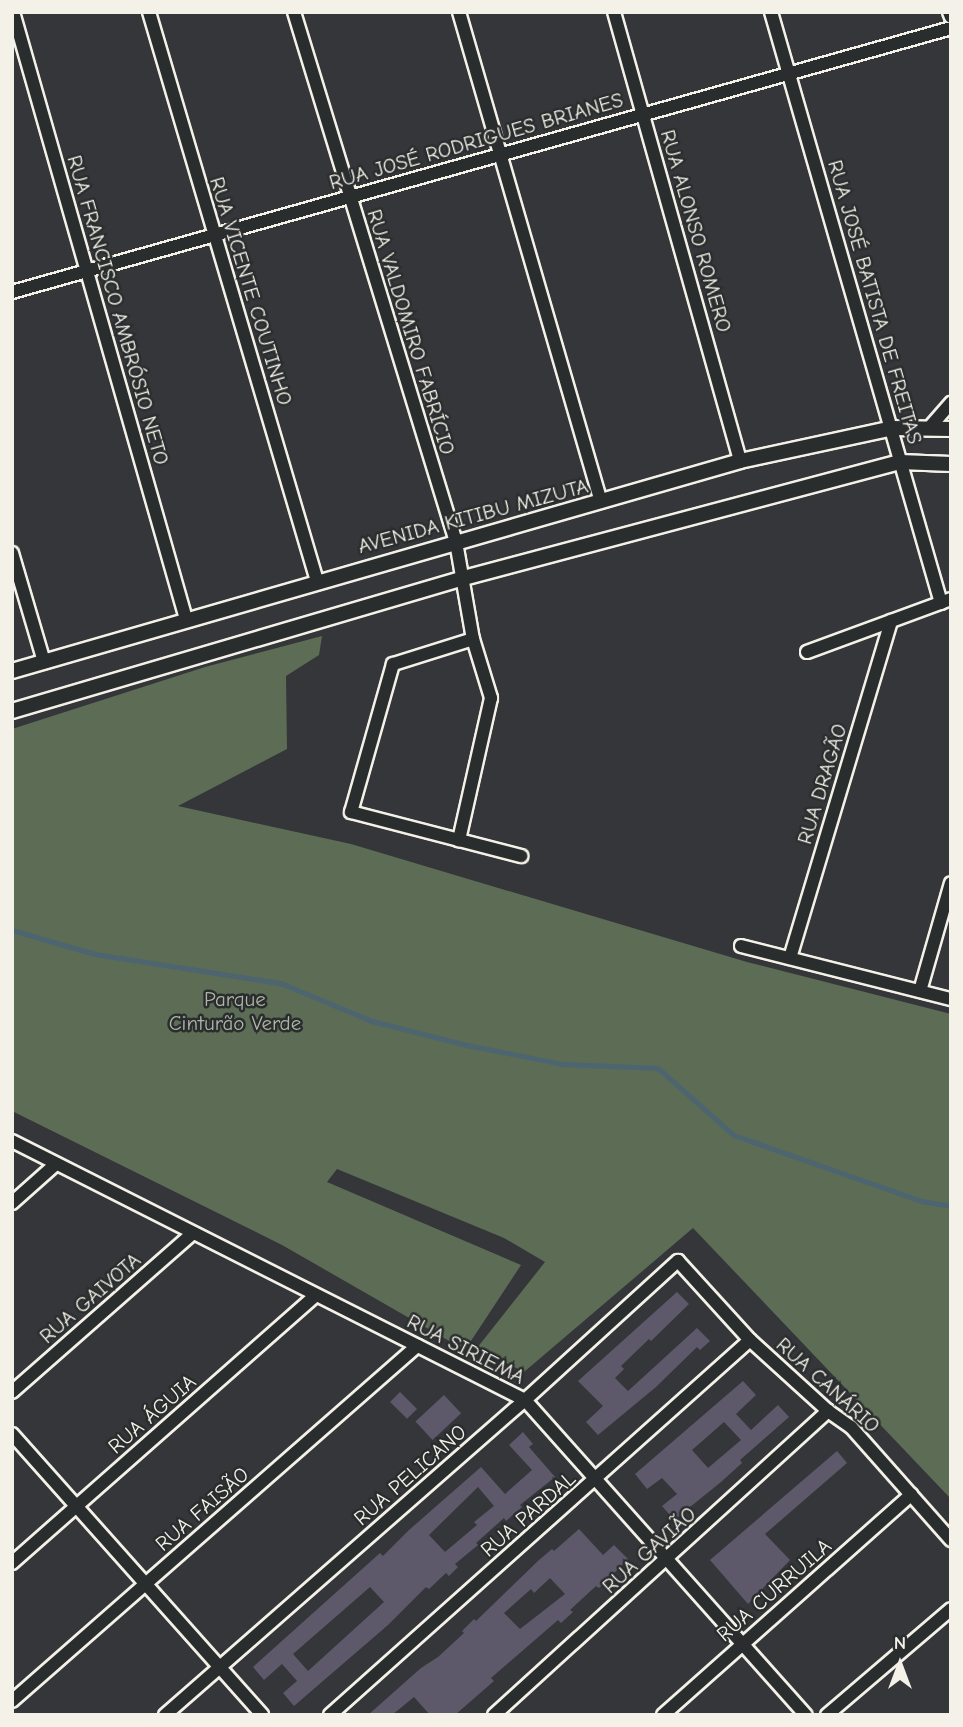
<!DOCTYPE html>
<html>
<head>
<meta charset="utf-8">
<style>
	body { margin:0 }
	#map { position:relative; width:963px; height:1727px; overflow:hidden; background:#34363a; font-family:"Comic Neue",sans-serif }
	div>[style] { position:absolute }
	.green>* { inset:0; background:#5c6c55 }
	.stream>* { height:4.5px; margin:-2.25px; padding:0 2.25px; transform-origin:2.25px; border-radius:2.25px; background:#4c6571 }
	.building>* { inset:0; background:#5d596a; transform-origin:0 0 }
	.roads { filter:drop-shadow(2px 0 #f4f1e8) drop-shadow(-2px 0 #f4f1e8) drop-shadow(0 2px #f4f1e8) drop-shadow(0 -2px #f4f1e8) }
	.minor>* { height:12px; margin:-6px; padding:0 6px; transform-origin:6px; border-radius:6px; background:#2a2d2e }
	.tertiary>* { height:14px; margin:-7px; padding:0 7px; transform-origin:7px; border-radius:7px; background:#2a2d2e }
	span { translate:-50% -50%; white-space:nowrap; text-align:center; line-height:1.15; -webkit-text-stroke:5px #2a2d2e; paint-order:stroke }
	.street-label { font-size:21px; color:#f4f1e8 }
	.park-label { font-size:21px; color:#b0b5a6 }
	.frame { position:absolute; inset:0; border:14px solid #f4f1e8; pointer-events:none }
	.north { position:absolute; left:865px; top:1629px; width:70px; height:70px; -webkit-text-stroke:5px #2a2d2e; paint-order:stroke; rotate:0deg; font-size:19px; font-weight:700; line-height:28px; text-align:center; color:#f4f1e8 }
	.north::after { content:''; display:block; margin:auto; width:24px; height:32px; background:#f4f1e8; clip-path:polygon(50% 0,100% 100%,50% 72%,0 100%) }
</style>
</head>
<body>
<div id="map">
	<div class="green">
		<i style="clip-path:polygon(322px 636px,319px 655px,286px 676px,287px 749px,178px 806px,351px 844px,747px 962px,951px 1014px,951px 1499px,693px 1228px,524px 1372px,477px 1348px,545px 1262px,504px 1238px,337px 1169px,327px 1182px,521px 1265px,465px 1350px,282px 1245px,12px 1111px,12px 729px,205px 667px)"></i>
	</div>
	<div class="stream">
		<i style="left:12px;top:930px;width:86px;rotate:16.1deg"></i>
		<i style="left:95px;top:954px;width:188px;rotate:8.9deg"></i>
		<i style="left:281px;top:983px;width:99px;rotate:22.7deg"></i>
		<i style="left:372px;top:1021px;width:98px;rotate:14.2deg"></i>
		<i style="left:467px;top:1045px;width:98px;rotate:11.2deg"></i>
		<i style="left:563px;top:1064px;width:95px;rotate:2.4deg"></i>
		<i style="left:658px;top:1068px;width:101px;rotate:41.4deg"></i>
		<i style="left:734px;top:1135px;width:198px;rotate:19.4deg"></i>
		<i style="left:921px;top:1201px;width:30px;rotate:9deg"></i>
	</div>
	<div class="building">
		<i style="clip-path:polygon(677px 1292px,689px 1304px,651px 1341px,649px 1339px,621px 1366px,624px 1369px,615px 1378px,628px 1391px,697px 1328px,710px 1341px,700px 1350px,697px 1347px,656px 1387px,598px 1435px,586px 1422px,603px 1406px,578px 1381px)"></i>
		<i style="clip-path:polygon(evenodd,743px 1381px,756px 1395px,736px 1414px,751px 1430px,778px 1405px,789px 1417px,740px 1460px,742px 1463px,721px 1482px,674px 1520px,662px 1506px,677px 1494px,662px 1478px,647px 1489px,635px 1474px,743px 1381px,724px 1422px,741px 1440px,708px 1468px,692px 1450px,724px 1422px)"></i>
		<i style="left:400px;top:1392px;width:24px;height:14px;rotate:45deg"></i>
		<i style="left:444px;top:1395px;width:25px;height:39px;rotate:47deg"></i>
		<i style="clip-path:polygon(evenodd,523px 1432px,533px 1444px,529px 1447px,555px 1477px,520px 1505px,522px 1507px,506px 1521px,504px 1518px,476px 1543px,478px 1545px,455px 1564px,458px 1567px,449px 1576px,446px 1573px,429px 1589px,426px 1587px,388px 1625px,294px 1706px,283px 1693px,297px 1681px,282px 1664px,264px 1680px,253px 1667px,380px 1553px,383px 1556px,409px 1530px,481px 1467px,505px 1494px,532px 1470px,509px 1445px,523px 1432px,478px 1487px,494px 1506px,474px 1522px,477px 1525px,445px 1552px,429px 1535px,478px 1487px,523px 1432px,370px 1587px,384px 1602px,308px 1671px,293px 1654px,370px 1587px)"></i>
		<i style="clip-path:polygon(837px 1451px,847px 1463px,765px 1534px,790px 1560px,748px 1604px,710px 1560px)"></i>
		<i style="clip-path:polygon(evenodd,579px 1529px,603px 1555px,614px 1545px,628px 1559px,599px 1588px,596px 1586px,570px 1610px,573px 1612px,561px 1623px,558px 1620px,491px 1678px,494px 1681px,455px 1715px,430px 1715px,414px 1697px,392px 1715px,368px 1715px,421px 1668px,438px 1657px,464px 1633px,462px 1631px,474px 1619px,476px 1621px,539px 1560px,552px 1549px,554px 1551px,579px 1529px,550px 1578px,565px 1594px,520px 1629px,504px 1613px,531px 1589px,534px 1593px,550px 1578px)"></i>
	</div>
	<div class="roads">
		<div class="minor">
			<i style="left:13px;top:12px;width:631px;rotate:74.09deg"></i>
			<i style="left:149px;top:12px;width:593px;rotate:73.55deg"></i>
			<i style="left:294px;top:12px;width:554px;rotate:73deg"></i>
			<i style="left:456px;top:542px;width:98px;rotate:80.1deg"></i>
			<i style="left:473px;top:639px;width:62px;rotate:73deg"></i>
			<i style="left:491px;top:698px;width:146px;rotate:102.7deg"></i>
			<i style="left:459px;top:12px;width:510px;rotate:73.84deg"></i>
			<i style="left:614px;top:12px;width:466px;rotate:74.3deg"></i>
			<i style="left:771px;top:12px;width:615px;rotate:73.95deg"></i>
			<i style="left:949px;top:12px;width:5px;rotate:68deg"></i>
			<i style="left:12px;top:292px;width:975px;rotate:-15.7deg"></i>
			<i style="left:930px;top:427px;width:32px;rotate:-49deg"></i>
			<i style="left:12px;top:553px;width:114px;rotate:73.6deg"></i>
			<i style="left:473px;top:639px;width:84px;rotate:162.6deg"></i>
			<i style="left:393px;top:664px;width:154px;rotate:105.8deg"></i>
			<i style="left:351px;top:812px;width:176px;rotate:14.5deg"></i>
			<i style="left:807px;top:652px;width:153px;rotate:-20.2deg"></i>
			<i style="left:741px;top:946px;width:217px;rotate:14.2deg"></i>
			<i style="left:790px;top:958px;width:352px;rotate:-73.3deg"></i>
			<i style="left:920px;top:991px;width:112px;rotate:-74deg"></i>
			<i style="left:12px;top:1141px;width:575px;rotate:26.79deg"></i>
			<i style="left:525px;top:1400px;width:422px;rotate:48.3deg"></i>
			<i style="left:12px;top:1203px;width:59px;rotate:-41.6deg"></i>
			<i style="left:12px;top:1392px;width:241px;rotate:-41.3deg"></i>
			<i style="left:12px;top:1434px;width:376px;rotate:48.3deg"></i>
			<i style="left:12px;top:1563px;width:405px;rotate:-41.4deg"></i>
			<i style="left:12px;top:1701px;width:539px;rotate:-41.24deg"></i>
			<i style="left:165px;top:1715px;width:478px;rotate:-41.2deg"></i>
			<i style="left:525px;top:1400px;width:207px;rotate:-42.3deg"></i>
			<i style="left:678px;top:1261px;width:107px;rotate:47.7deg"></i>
			<i style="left:750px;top:1340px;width:105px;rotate:42.3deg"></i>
			<i style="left:828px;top:1411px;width:28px;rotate:35deg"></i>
			<i style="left:851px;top:1427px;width:151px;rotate:48.5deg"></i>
			<i style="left:330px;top:1715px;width:563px;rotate:-41.76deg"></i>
			<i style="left:494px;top:1715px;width:452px;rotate:-42.3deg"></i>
			<i style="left:663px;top:1715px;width:332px;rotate:-41.6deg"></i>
			<i style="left:827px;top:1715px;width:163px;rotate:-40.5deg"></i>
		</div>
		<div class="tertiary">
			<i style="left:12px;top:671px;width:758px;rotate:-16.09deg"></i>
			<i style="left:740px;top:461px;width:156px;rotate:-12.2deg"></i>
			<i style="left:892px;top:428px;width:59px;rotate:1deg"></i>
			<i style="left:12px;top:711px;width:467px;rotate:-16.4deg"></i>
			<i style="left:460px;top:579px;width:455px;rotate:-14.9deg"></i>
			<i style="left:900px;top:462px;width:51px;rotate:2.2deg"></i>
		</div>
	</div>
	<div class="street-label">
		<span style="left:476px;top:141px;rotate:-16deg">RUA JOSÉ RODRIGUES BRIANES</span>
		<span style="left:696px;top:231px;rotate:74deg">RUA ALONSO ROMERO</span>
		<span style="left:251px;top:291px;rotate:73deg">RUA VICENTE COUTINHO</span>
		<span style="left:875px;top:302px;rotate:74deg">RUA JOSÉ BATISTA DE FREITAS</span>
		<span style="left:118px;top:310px;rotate:74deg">RUA FRANCISCO AMBRÓSIO NETO</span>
		<span style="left:411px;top:332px;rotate:73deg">RUA VALDOMIRO FABRÍCIO</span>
		<span style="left:473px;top:516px;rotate:-15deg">AVENIDA KITIBU MIZUTA</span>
		<span style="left:822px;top:784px;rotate:-73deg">RUA DRAGÃO</span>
		<span style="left:90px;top:1298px;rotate:-41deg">RUA GAIVOTA</span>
		<span style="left:466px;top:1349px;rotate:27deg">RUA SIRIEMA</span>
		<span style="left:828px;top:1385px;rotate:42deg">RUA CANÁRIO</span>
		<span style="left:152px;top:1414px;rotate:-41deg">RUA ÁGUIA</span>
		<span style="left:410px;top:1475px;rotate:-41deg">RUA PELICANO</span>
		<span style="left:202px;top:1509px;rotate:-41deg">RUA FAISÃO</span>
		<span style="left:528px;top:1514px;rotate:-41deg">RUA PARDAL</span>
		<span style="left:649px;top:1550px;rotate:-42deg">RUA GAVIÃO</span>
		<span style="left:774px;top:1590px;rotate:-41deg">RUA CURRUILA</span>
	</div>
	<div class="park-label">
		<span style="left:235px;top:1011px">Parque<br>Cinturão Verde</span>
	</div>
	<div class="frame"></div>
	<div class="north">N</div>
</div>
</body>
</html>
